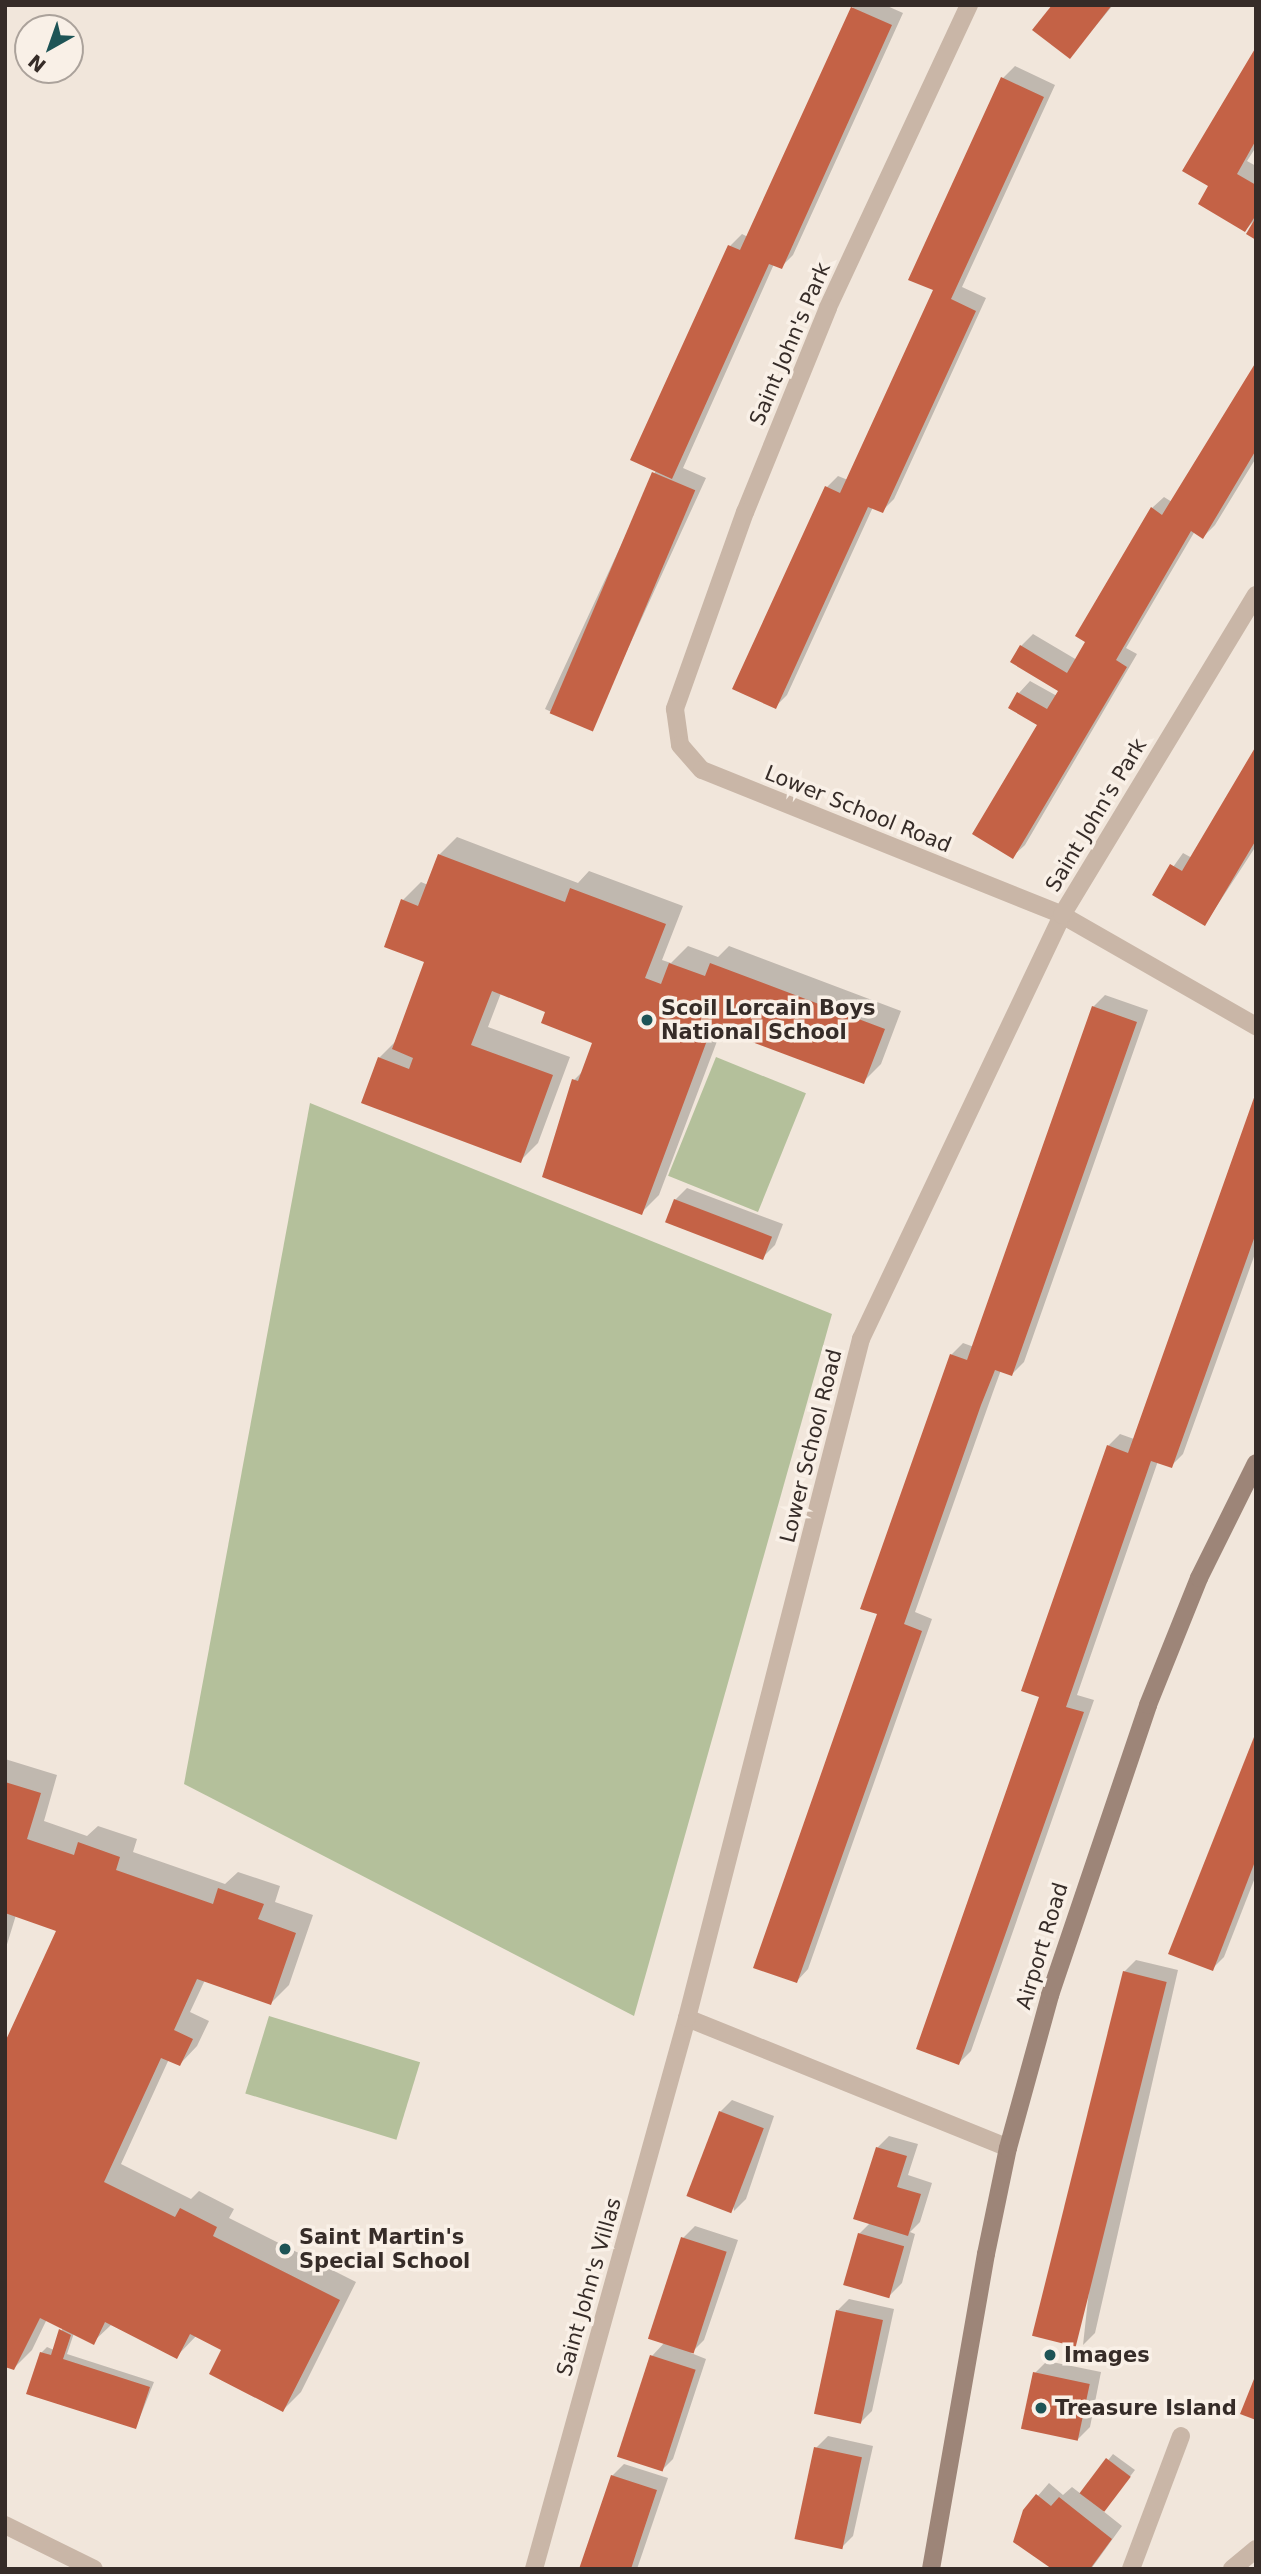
<!DOCTYPE html>
<html>
<head>
<meta charset="utf-8">
<style>
	body { margin:0 }
	#map { position:relative; width:1261px; height:2574px; overflow:hidden; background:#f1e6db; font-family:"DejaVu Sans",sans-serif }
	div>[style] { position:absolute }
	.green>* { inset:0; background:#b4c09b; transform-origin:0 0 }
	.shadow>* { inset:0; background:#0003 }
	.building>* { inset:0; background:#c46246; transform-origin:0 0 }
	.service>* { height:18px; margin:-9px; padding:0 9px; transform-origin:9px; border-radius:9px; background:#c9b6a7 }
	.minor>* { height:18px; margin:-9px; padding:0 9px; transform-origin:9px; border-radius:9px; background:#c9b6a7 }
	.secondary>* { height:18px; margin:-9px; padding:0 9px; transform-origin:9px; border-radius:9px; background:#9d8578 }
	.dots>* { width:19px; height:19px; translate:-50% -50%; box-sizing:border-box; border:4px solid #f9f0e7; border-radius:50% }
	span { translate:-50% -50%; white-space:nowrap; text-align:center; line-height:1.15; -webkit-text-stroke:7px #f9f0e7; paint-order:stroke }
	.street-label { font-size:21px; color:#362c28 }
	.poi-label { font-size:21px; color:#362c28; font-weight:700 }
	.left { translate:0 -50%; text-align:left }
	.frame { position:absolute; inset:0; border:7px solid #362c28; pointer-events:none }
	.north { position:absolute; left:14px; top:14px; width:70px; height:70px; box-sizing:border-box; background:#f9f0e7; border:2px solid #aba29b; border-radius:50%; rotate:220deg; font-size:19px; font-weight:700; line-height:28px; text-align:center; color:#362c28 }
	.north::after { content:''; display:block; margin:auto; width:24px; height:32px; background:#1e5456; clip-path:polygon(50% 0,100% 100%,50% 72%,0 100%) }
</style>
</head>
<body>
<div id="map">
	<div class="green">
		<i style="left:716px;top:1057px;width:97px;height:128px;rotate:22deg"></i>
		<i style="clip-path:polygon(310px 1103px,832px 1314px,634px 2016px,184px 1784px)"></i>
		<i style="left:269px;top:2016px;width:158px;height:81px;rotate:17deg"></i>
	</div>
	<div class="shadow">
		<i style="clip-path:polygon(854px 5px,885px 5px,903px 13px,793px 255px,781px 267px,774px 264px,683px 468px,706px 478px,597px 716px,586px 728px,545px 709px,656px 470px,730px 246px,742px 234px,748px 237px)"></i>
		<i style="clip-path:polygon(1054px 5px,1113px 5px,1070px 57px)"></i>
		<i style="clip-path:polygon(1256px 51px,1256px 147px,1247px 161px,1256px 166px,1256px 238px,1254px 221px,1245px 230px,1211px 186px)"></i>
		<i style="clip-path:polygon(1015px 66px,1055px 85px,962px 287px,986px 298px,894px 499px,882px 511px,873px 507px,787px 695px,775px 707px,826px 488px,838px 476px,848px 480px,935px 290px,1003px 78px)"></i>
		<i style="clip-path:polygon(1256px 366px,1256px 458px,1215px 525px,1203px 537px,1195px 531px,1126px 648px,1137px 654px,1025px 845px,1013px 856px,1039px 724px,1019px 693px,1030px 681px,1057px 696px,1060px 690px,1021px 646px,1033px 634px,1077px 660px,1152px 508px,1164px 497px,1172px 502px)"></i>
		<i style="clip-path:polygon(1256px 749px,1256px 846px,1205px 924px,1154px 894px,1183px 853px,1192px 858px)"></i>
		<i style="clip-path:polygon(457px 837px,578px 883px,589px 871px,683px 906px,662px 960px,671px 963px,688px 946px,718px 957px,729px 946px,901px 1011px,881px 1064px,863px 1082px,722px 1028px,659px 1195px,641px 1213px,574px 1080px,583px 1071px,594px 1042px,548px 1011px,501px 993px,488px 1027px,570px 1057px,538px 1143px,520px 1161px,379px 1058px,397px 1040px,426px 961px,403px 900px,421px 882px,428px 885px,439px 855px)"></i>
		<i style="clip-path:polygon(1105px 995px,1148px 1010px,1024px 1362px,1012px 1374px,1001px 1370px,993px 1392px,915px 1612px,932px 1619px,808px 1969px,797px 1981px,879px 1613px,951px 1355px,963px 1343px,974px 1347px,1093px 1007px)"></i>
		<i style="clip-path:polygon(1256px 1097px,1256px 1251px,1183px 1454px,1171px 1466px,1158px 1461px,1077px 1695px,1094px 1700px,971px 2051px,959px 2063px,1041px 1696px,1108px 1446px,1120px 1434px,1134px 1439px)"></i>
		<i style="clip-path:polygon(687px 1188px,783px 1224px,775px 1245px,763px 1257px,675px 1200px)"></i>
		<i style="clip-path:polygon(1256px 1734px,1256px 1875px,1224px 1957px,1212px 1969px)"></i>
		<i style="clip-path:polygon(5px 1759px,57px 1775px,44px 1821px,87px 1836px,98px 1826px,137px 1839px,133px 1852px,225px 1884px,238px 1872px,280px 1886px,275px 1902px,313px 1915px,289px 1985px,271px 2003px,205px 1980px,190px 2012px,209px 2021px,197px 2046px,180px 2064px,169px 2059px,121px 2164px,191px 2199px,199px 2191px,234px 2209px,229px 2218px,356px 2282px,301px 2392px,283px 2410px,224px 2349px,197px 2335px,177px 2356px,111px 2325px,93px 2342px,74px 2333px,67px 2354px,154px 2382px,136px 2427px,41px 2353px,47px 2347px,54px 2350px,63px 2327px,47px 2319px,32px 2350px,14px 2368px,58px 1930px,16px 1915px,5px 1951px)"></i>
		<i style="clip-path:polygon(1136px 1960px,1178px 1970px,1095px 2333px,1083px 2345px,1124px 1972px)"></i>
		<i style="clip-path:polygon(732px 2100px,774px 2116px,746px 2199px,734px 2211px,720px 2112px)"></i>
		<i style="clip-path:polygon(889px 2136px,918px 2144px,908px 2175px,932px 2183px,920px 2222px,910px 2232px,915px 2234px,902px 2283px,890px 2295px,859px 2234px,870px 2223px,877px 2148px)"></i>
		<i style="clip-path:polygon(695px 2226px,738px 2240px,704px 2340px,691px 2353px,706px 2359px,673px 2459px,661px 2471px,652px 2356px,665px 2342px,683px 2238px)"></i>
		<i style="clip-path:polygon(849px 2299px,894px 2309px,872px 2411px,860px 2423px,837px 2311px)"></i>
		<i style="clip-path:polygon(1047px 2361px,1101px 2372px,1090px 2427px,1078px 2439px,1035px 2373px)"></i>
		<i style="clip-path:polygon(828px 2436px,873px 2446px,853px 2536px,841px 2548px,816px 2448px)"></i>
		<i style="clip-path:polygon(1113px 2454px,1135px 2470px,1103px 2511px,1122px 2526px,1091px 2569px,1056px 2569px,1025px 2511px,1049px 2483px,1063px 2495px,1072px 2487px,1081px 2494px)"></i>
		<i style="clip-path:polygon(624px 2464px,668px 2478px,637px 2569px,581px 2569px,612px 2476px)"></i>
	</div>
	<div class="building">
		<i style="clip-path:polygon(1052px 5px,1112px 5px,1070px 59px,1032px 30px)"></i>
		<i style="clip-path:polygon(851px 7px,892px 25px,782px 269px,769px 264px,672px 479px,630px 460px,728px 245px,740px 250px)"></i>
		<i style="clip-path:polygon(1256px 47px,1256px 140px,1237px 174px,1256px 185px,1256px 215px,1245px 232px,1198px 204px,1208px 186px,1182px 171px)"></i>
		<i style="clip-path:polygon(1001px 77px,1044px 97px,951px 299px,976px 311px,883px 513px,868px 507px,776px 709px,732px 689px,825px 486px,840px 493px,933px 290px,908px 280px)"></i>
		<i style="clip-path:polygon(1256px 217px,1256px 240px,1246px 234px)"></i>
		<i style="clip-path:polygon(1256px 362px,1256px 450px,1203px 539px,1191px 531px,1116px 660px,1127px 667px,1013px 859px,972px 834px,1037px 725px,1008px 708px,1017px 692px,1047px 709px,1058px 691px,1010px 662px,1020px 645px,1067px 673px,1085px 642px,1075px 636px,1151px 507px,1162px 515px)"></i>
		<i style="left:652px;top:472px;width:47px;height:262px;rotate:23deg"></i>
		<i style="clip-path:polygon(1256px 746px,1256px 840px,1205px 926px,1152px 895px,1170px 864px,1182px 871px)"></i>
		<i style="clip-path:polygon(438px 854px,565px 902px,570px 888px,666px 924px,645px 978px,661px 984px,669px 963px,705px 976px,710px 963px,885px 1029px,864px 1084px,712px 1027px,642px 1215px,542px 1177px,572px 1079px,578px 1081px,592px 1043px,541px 1023px,545px 1012px,492px 991px,471px 1045px,553px 1075px,521px 1163px,361px 1103px,378px 1057px,409px 1069px,413px 1058px,392px 1049px,424px 962px,384px 947px,401px 899px,418px 906px)"></i>
		<i style="clip-path:polygon(1092px 1006px,1137px 1022px,1012px 1376px,995px 1370px,981px 1405px,904px 1624px,922px 1631px,797px 1983px,753px 1968px,877px 1614px,860px 1609px,950px 1354px,967px 1360px)"></i>
		<i style="clip-path:polygon(1256px 1092px,1256px 1233px,1172px 1468px,1151px 1461px,1066px 1707px,1084px 1712px,959px 2065px,916px 2049px,1039px 1697px,1021px 1691px,1107px 1445px,1128px 1453px)"></i>
		<i style="left:674px;top:1199px;width:105px;height:25px;rotate:21deg"></i>
		<i style="clip-path:polygon(1256px 1732px,1256px 1859px,1213px 1971px,1168px 1954px)"></i>
		<i style="clip-path:polygon(5px 1782px,41px 1793px,27px 1839px,74px 1855px,78px 1842px,120px 1857px,116px 1870px,213px 1904px,218px 1888px,264px 1904px,258px 1919px,296px 1933px,271px 2005px,197px 1979px,174px 2030px,193px 2039px,180px 2066px,161px 2058px,104px 2182px,175px 2217px,180px 2208px,217px 2227px,213px 2236px,340px 2300px,283px 2412px,209px 2374px,221px 2350px,190px 2334px,177px 2359px,105px 2322px,94px 2345px,40px 2318px,14px 2370px,5px 2367px,5px 2042px,56px 1931px,5px 1913px)"></i>
		<i style="left:1123px;top:1971px;width:45px;height:376px;rotate:14deg"></i>
		<i style="left:719px;top:2111px;width:48px;height:91px;rotate:21deg"></i>
		<i style="clip-path:polygon(876px 2147px,907px 2156px,897px 2187px,921px 2194px,908px 2236px,853px 2219px)"></i>
		<i style="left:858px;top:2233px;width:48px;height:54px;rotate:16deg"></i>
		<i style="left:681px;top:2237px;width:48px;height:107px;rotate:18deg"></i>
		<i style="left:836px;top:2310px;width:48px;height:106px;rotate:12deg"></i>
		<i style="clip-path:polygon(59px 2329px,71px 2335px,63px 2359px,150px 2387px,136px 2429px,26px 2394px,40px 2352px,51px 2355px)"></i>
		<i style="left:650px;top:2355px;width:48px;height:107px;rotate:18deg"></i>
		<i style="left:1033px;top:2372px;width:58px;height:58px;rotate:12deg"></i>
		<i style="clip-path:polygon(1256px 2374px,1256px 2420px,1240px 2414px)"></i>
		<i style="left:814px;top:2447px;width:49px;height:94px;rotate:12deg"></i>
		<i style="left:1106px;top:2458px;width:31px;height:44px;rotate:37deg"></i>
		<i style="clip-path:polygon(611px 2475px,657px 2490px,640px 2541px,631px 2569px,579px 2569px)"></i>
		<i style="clip-path:polygon(1036px 2494px,1051px 2506px,1059px 2497px,1112px 2539px,1090px 2569px,1052px 2569px,1013px 2542px,1023px 2510px)"></i>
	</div>
	<div class="service">
		<i style="left:5px;top:2525px;width:99px;rotate:26.3deg"></i>
		<i style="left:1131px;top:2569px;width:142px;rotate:-69.4deg"></i>
	</div>
	<div class="minor">
		<i style="left:969px;top:5px;width:334px;rotate:115deg"></i>
		<i style="left:828px;top:308px;width:220px;rotate:112.1deg"></i>
		<i style="left:745px;top:512px;width:209px;rotate:109.6deg"></i>
		<i style="left:675px;top:709px;width:36px;rotate:82deg"></i>
		<i style="left:680px;top:745px;width:33px;rotate:49deg"></i>
		<i style="left:702px;top:770px;width:388px;rotate:21.9deg"></i>
		<i style="left:1062px;top:915px;width:224px;rotate:29.8deg"></i>
		<i style="left:687px;top:2018px;width:346px;rotate:22deg"></i>
		<i style="left:534px;top:2569px;width:572px;rotate:-74.48deg"></i>
		<i style="left:687px;top:2018px;width:701px;rotate:-75.63deg"></i>
		<i style="left:861px;top:1339px;width:469px;rotate:-64.6deg"></i>
		<i style="left:1062px;top:915px;width:374px;rotate:-58.8deg"></i>
		<i style="left:1232px;top:2569px;width:31px;rotate:-40deg"></i>
	</div>
	<div class="secondary">
		<i style="left:931px;top:2569px;width:320px;rotate:-80.1deg"></i>
		<i style="left:986px;top:2254px;width:108px;rotate:-78.3deg"></i>
		<i style="left:1008px;top:2148px;width:159px;rotate:-74.6deg"></i>
		<i style="left:1050px;top:1995px;width:306px;rotate:-71.3deg"></i>
		<i style="left:1148px;top:1705px;width:137px;rotate:-68.1deg"></i>
		<i style="left:1199px;top:1578px;width:128px;rotate:-63.6deg"></i>
	</div>
	<div class="dots">
		<i style="left:647px;top:1020px;background:#1e5456"></i>
		<i style="left:285px;top:2249px;background:#1e5456"></i>
		<i style="left:1050px;top:2355px;background:#1e5456"></i>
		<i style="left:1041px;top:2408px;background:#1e5456"></i>
	</div>
	<div class="street-label">
		<span style="left:790px;top:344px;rotate:-67deg">Saint John's Park</span>
		<span style="left:858px;top:809px;rotate:22deg">Lower School Road</span>
		<span style="left:1096px;top:815px;rotate:-59deg">Saint John's Park</span>
		<span style="left:811px;top:1446px;rotate:-76deg">Lower School Road</span>
		<span style="left:1042px;top:1946px;rotate:-73deg">Airport Road</span>
		<span style="left:589px;top:2287px;rotate:-74deg">Saint John's Villas</span>
	</div>
	<div class="poi-label">
		<span class="left" style="left:661px;top:1020px">Scoil Lorcain Boys<br>National School</span>
		<span class="left" style="left:299px;top:2249px">Saint Martin's<br>Special School</span>
		<span class="left" style="left:1064px;top:2355px">Images</span>
		<span class="left" style="left:1055px;top:2408px">Treasure Island</span>
	</div>
	<div class="frame"></div>
	<div class="north">N</div>
</div>
</body>
</html>
